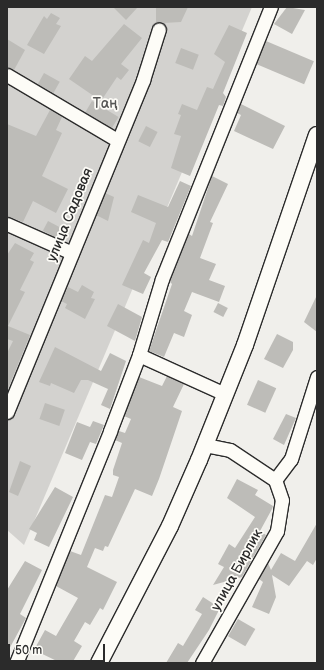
<!DOCTYPE html>
<html>
<head>
<meta charset="utf-8">
<style>
	body { margin:0 }
	#map { position:relative; width:324px; height:670px; overflow:hidden; background:#f0efeb; font-family:"Balsamiq Sans",sans-serif }
	div>[style] { position:absolute }
	.green>* { inset:0; background:#d3d2cf }
	.building>* { inset:0; background:#bdbcb8; transform-origin:0 0 }
	.roads { filter:drop-shadow(1px 0 #2b2b2b) drop-shadow(-1px 0 #2b2b2b) drop-shadow(0 1px #2b2b2b) drop-shadow(0 -1px #2b2b2b) }
	.minor>* { height:13px; margin:-6.5px; padding:0 6.5px; transform-origin:6.5px; border-radius:6.5px; background:#fdfcf7 }
	.major>* { height:16px; margin:-8px; padding:0 8px; transform-origin:8px; border-radius:8px; background:#fdfcf7 }
	span { translate:-50% -50%; white-space:nowrap; text-align:center; line-height:1.15; -webkit-text-stroke:3.5px #fdfcf7; paint-order:stroke }
	.park-label { font-size:14px; color:#555554 }
	.street-label { font-size:14px; color:#2b2b2b }
	.frame { position:absolute; inset:0; border:8px solid #2b2b2b; pointer-events:none }
	.scale { position:absolute; left:8px; top:644px; width:97px; height:18px; box-sizing:border-box; border:2px solid #2b2b2b; border-top:0; padding-left:5px; font-size:12px; line-height:14px; white-space:nowrap; color:#2b2b2b; -webkit-text-stroke:3px #fdfcf7; paint-order:stroke }
</style>
</head>
<body>
<div id="map">
	<div class="green">
		<i style="clip-path:polygon(7px 7px,252px 7px,24px 545px,7px 530px)"></i>
	</div>
	<div class="building">
		<i style="clip-path:polygon(113px 7px,138px 7px,126px 20px)"></i>
		<i style="clip-path:polygon(156px 7px,188px 7px,181px 22px,163px 23px,156px 22px)"></i>
		<i style="clip-path:polygon(287px 7px,305px 10px,292px 34px,274px 24px)"></i>
		<i style="clip-path:polygon(51px 13px,60px 18px,56px 24px,61px 26px,44px 54px,27px 45px,44px 16px,47px 19px)"></i>
		<i style="clip-path:polygon(124px 24px,142px 38px,121px 64px,129px 70px,121px 80px,117px 77px,101px 101px,69px 79px,85px 56px,92px 61px)"></i>
		<i style="clip-path:polygon(229px 25px,247px 33px,223px 93px,226px 97px,223px 106px,219px 105px,190px 176px,171px 168px,181px 136px,174px 134px,181px 115px,178px 114px,182px 104px,197px 110px,207px 87px,213px 89px,225px 62px,214px 54px)"></i>
		<i style="clip-path:polygon(7px 39px,25px 50px,14px 70px,7px 67px)"></i>
		<i style="left:266px;top:41px;width:52px;height:25px;rotate:23deg"></i>
		<i style="left:181px;top:48px;width:19px;height:16px;rotate:21deg"></i>
		<i style="left:44px;top:73px;width:18px;height:13px;rotate:29deg"></i>
		<i style="left:92px;top:101px;width:31px;height:13px;rotate:31deg"></i>
		<i style="clip-path:polygon(241px 104px,285px 126px,273px 149px,234px 131px,241px 115px,237px 113px)"></i>
		<i style="clip-path:polygon(50px 110px,62px 117px,56px 130px,62px 133px,42px 176px,68px 189px,56px 213px,33px 201px,23px 222px,7px 216px,7px 124px,36px 136px)"></i>
		<i style="left:146px;top:126px;width:13px;height:17px;rotate:27deg"></i>
		<i style="clip-path:polygon(212px 176px,228px 184px,210px 222px,213px 223px,200px 258px,216px 264px,209px 280px,225px 286px,219px 302px,192px 292px,184px 311px,192px 315px,184px 337px,174px 333px,164px 357px,149px 351px,172px 284px,170px 282px,189px 234px,192px 236px)"></i>
		<i style="clip-path:polygon(180px 181px,191px 186px,168px 242px,162px 240px,144px 273px,151px 277px,143px 294px,122px 285px,143px 240px,149px 243px,156px 223px,131px 212px,138px 195px,168px 207px)"></i>
		<i style="clip-path:polygon(105px 193px,114px 197px,108px 221px,96px 215px)"></i>
		<i style="left:48px;top:221px;width:15px;height:11px;rotate:28deg"></i>
		<i style="clip-path:polygon(15px 243px,34px 253px,30px 260px,34px 262px,20px 290px,25px 292px,8px 326px,30px 335px,7px 391px,7px 353px,13px 341px,7px 339px,7px 255px)"></i>
		<i style="clip-path:polygon(82px 285px,94px 292px,91px 298px,95px 299px,85px 319px,65px 308px,67px 304px,61px 301px,68px 287px,78px 292px)"></i>
		<i style="clip-path:polygon(317px 295px,317px 332px,304px 322px)"></i>
		<i style="left:218px;top:303px;width:11px;height:10px;rotate:27deg"></i>
		<i style="clip-path:polygon(118px 304px,142px 317px,135px 341px,107px 326px)"></i>
		<i style="clip-path:polygon(277px 334px,293px 342px,293px 350px,283px 368px,264px 359px)"></i>
		<i style="clip-path:polygon(55px 347px,101px 371px,110px 353px,126px 361px,110px 409px,101px 405px,108px 389px,88px 380px,81px 380px,74px 393px,51px 383px,50px 386px,39px 382px)"></i>
		<i style="clip-path:polygon(167px 376px,184px 384px,173px 407px,182px 411px,159px 479px,152px 496px,135px 489px,108px 547px,105px 546px,103px 551px,95px 548px,87px 567px,117px 582px,103px 610px,100px 608px,90px 625px,85px 622px,74px 641px,82px 646px,72px 663px,61px 663px,34px 650px,45px 630px,56px 636px,78px 598px,56px 586px,70px 551px,81px 555px,105px 495px,112px 497px,119px 477px,113px 475px,113px 470px,122px 443px,115px 440px,119px 431px,125px 433px,131px 419px,124px 416px,139px 377px,162px 386px)"></i>
		<i style="left:258px;top:380px;width:20px;height:27px;rotate:24deg"></i>
		<i style="left:45px;top:403px;width:21px;height:17px;rotate:19deg"></i>
		<i style="clip-path:polygon(286px 414px,296px 418px,284px 445px,273px 439px)"></i>
		<i style="clip-path:polygon(93px 421px,104px 425px,96px 444px,90px 442px,82px 460px,65px 453px,77px 422px,90px 427px)"></i>
		<i style="clip-path:polygon(20px 461px,31px 466px,18px 496px,9px 492px)"></i>
		<i style="clip-path:polygon(237px 479px,258px 490px,255px 495px,273px 506px,272px 509px,260px 531px,266px 535px,242px 577px,213px 585px,224px 567px,218px 564px,229px 544px,235px 548px,255px 517px,227px 498px)"></i>
		<i style="clip-path:polygon(55px 487px,73px 497px,49px 547px,34px 540px,37px 533px,29px 529px)"></i>
		<i style="clip-path:polygon(317px 523px,317px 558px,313px 565px,307px 561px,289px 586px,272px 575px,276px 597px,269px 614px,252px 607px,263px 582px,259px 579px,268px 563px,271px 570px,281px 553px,295px 561px)"></i>
		<i style="clip-path:polygon(25px 561px,42px 570px,20px 614px,26px 618px,7px 653px,7px 590px)"></i>
		<i style="clip-path:polygon(203px 597px,220px 608px,209px 630px,187px 663px,166px 663px,178px 643px,183px 646px,202px 614px,195px 610px)"></i>
		<i style="left:238px;top:619px;width:20px;height:20px;rotate:30deg"></i>
	</div>
	<div class="roads">
		<div class="minor">
			<i style="left:7px;top:75px;width:128px;rotate:30.6deg"></i>
			<i style="left:7px;top:224px;width:71px;rotate:24deg"></i>
			<i style="left:139px;top:355px;width:94px;rotate:24.4deg"></i>
			<i style="left:7px;top:412px;width:359px;rotate:-67.7deg"></i>
			<i style="left:143px;top:80px;width:53px;rotate:-72.6deg"></i>
			<i style="left:205px;top:445px;width:25px;rotate:11deg"></i>
			<i style="left:230px;top:450px;width:54px;rotate:33.7deg"></i>
			<i style="left:16px;top:663px;width:250px;rotate:-67.9deg"></i>
			<i style="left:110px;top:431px;width:81px;rotate:-69.1deg"></i>
			<i style="left:139px;top:355px;width:79px;rotate:-73.2deg"></i>
			<i style="left:162px;top:279px;width:293px;rotate:-68.2deg"></i>
			<i style="left:202px;top:663px;width:152px;rotate:-60.4deg"></i>
			<i style="left:277px;top:531px;width:31px;rotate:-81deg"></i>
			<i style="left:282px;top:500px;width:21px;rotate:-109deg"></i>
			<i style="left:275px;top:480px;width:26px;rotate:-53deg"></i>
			<i style="left:291px;top:459px;width:86px;rotate:-72.4deg"></i>
		</div>
		<div class="major">
			<i style="left:99px;top:663px;width:154px;rotate:-62.6deg"></i>
			<i style="left:170px;top:526px;width:72px;rotate:-66.3deg"></i>
			<i style="left:199px;top:460px;width:124px;rotate:-68.2deg"></i>
			<i style="left:245px;top:345px;width:222px;rotate:-71.1deg"></i>
		</div>
	</div>
	<div class="park-label">
		<span style="left:105px;top:104px">Таң</span>
	</div>
	<div class="street-label">
		<span style="left:70px;top:215px;rotate:-68deg">улица Садовая</span>
		<span style="left:237px;top:570px;rotate:-61deg">улица Бирлик</span>
	</div>
	<div class="frame"></div>
	<div class="scale">50 m</div>
</div>
</body>
</html>
